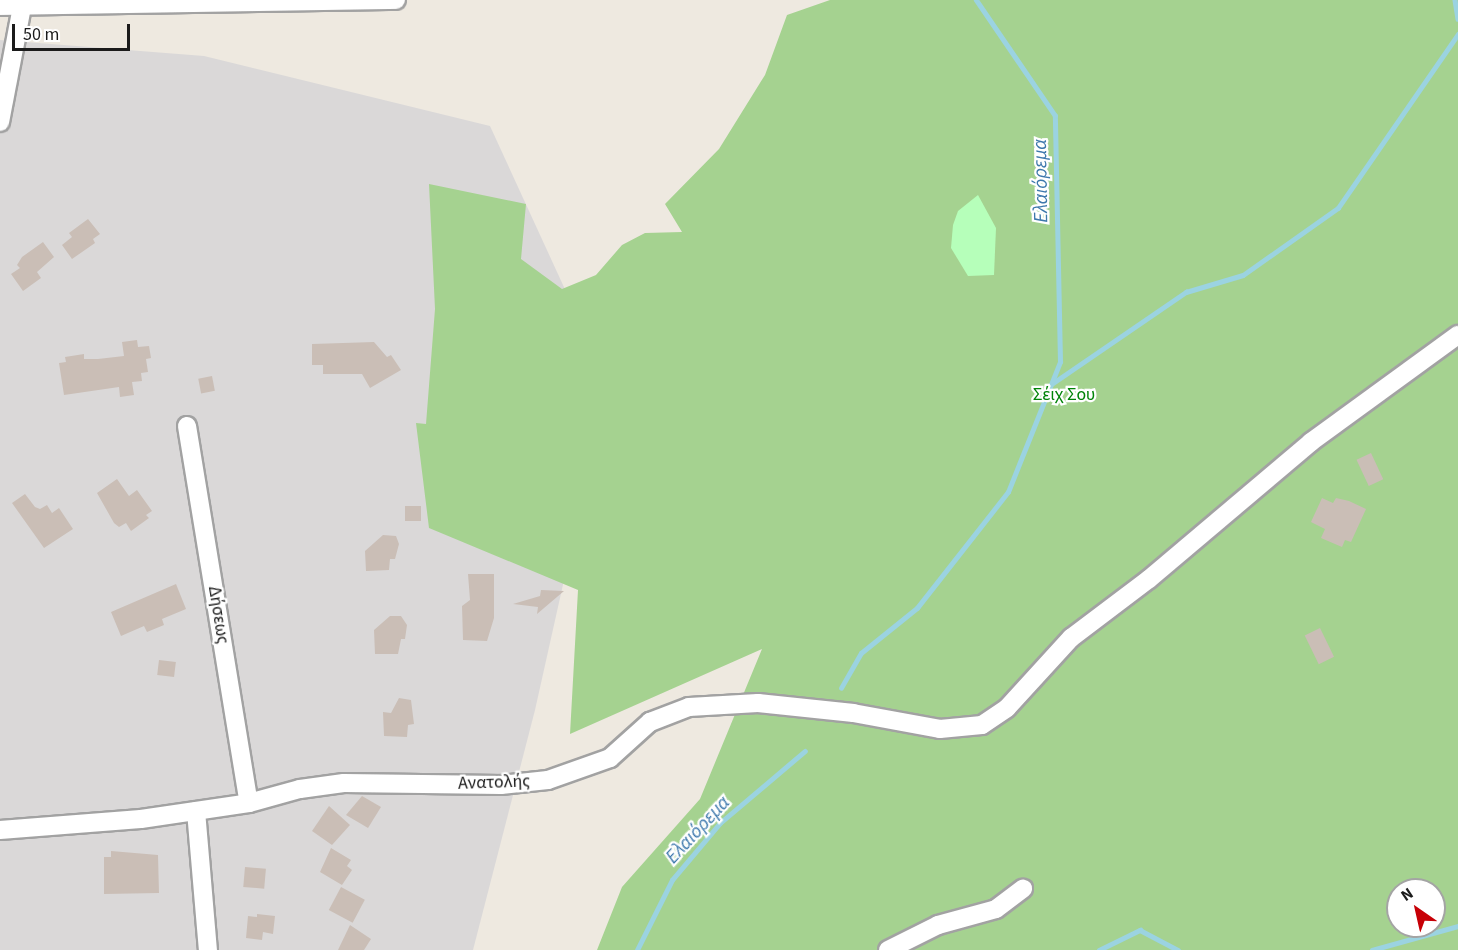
<!DOCTYPE html>
<html>
<head>
<meta charset="utf-8">
<style>
	body { margin:0 }
	#map { position:relative; width:1458px; height:950px; overflow:hidden; background:#eee9e0; font-family:"Source Sans 3",sans-serif }
	div>[style] { position:absolute }
	.residential>* { inset:0; background:#dad8d8 }
	.forest>* { inset:0; background:#a5d290 }
	.park>* { inset:0; background:#b6ffba }
	.stream>* { height:4.5px; margin:-2.25px; padding:0 2.25px; transform-origin:2.25px; border-radius:2.25px; background:#9bd3e1 }
	.building>* { inset:0; background:#cabeb6; transform-origin:0 0 }
	.roads { filter:drop-shadow(2px 0 #a2a2a2) drop-shadow(-2px 0 #a2a2a2) drop-shadow(0 2px #a2a2a2) drop-shadow(0 -2px #a2a2a2) }
	.minor>* { height:18px; margin:-9px; padding:0 9px; transform-origin:9px; border-radius:9px; background:#fff }
	span { translate:-50% -50%; white-space:nowrap; text-align:center; line-height:1.15; -webkit-text-stroke:4.5px #fff; paint-order:stroke }
	.park-label { font-size:18px; color:#008307 }
	.street-label { font-size:18px; color:#1b1b1b }
	.water-label { font-size:20px; color:#3d78ac; font-style:italic }
	.north { position:absolute; left:1386px; top:878px; width:60px; height:60px; box-sizing:border-box; background:#fff; border:2px solid #a4a4a4; border-radius:50%; rotate:326deg; font-size:16px; font-weight:700; line-height:24px; text-align:center; color:#1b1b1b }
	.north::after { content:''; display:block; margin:auto; width:21px; height:27px; background:#c70006; clip-path:polygon(50% 0,100% 100%,50% 72%,0 100%) }
	.scale { position:absolute; left:12px; top:24px; width:118px; height:27px; box-sizing:border-box; border:3px solid #1b1b1b; border-top:0; padding-left:8px; font-size:18px; line-height:21px; white-space:nowrap; color:#1b1b1b; -webkit-text-stroke:4px #fff; paint-order:stroke }
</style>
</head>
<body>
<div id="map">
	<div class="residential">
		<i style="clip-path:polygon(0 40px,204px 56px,490px 126px,608px 383px,535px 710px,473px 950px,0 950px)"></i>
	</div>
	<div class="forest">
		<i style="clip-path:polygon(evenodd,830px 0,1458px 0,1458px 950px,597px 950px,622px 887px,700px 799px,762px 649px,570px 734px,578px 590px,429px 528px,416px 423px,426px 424px,435px 309px,429px 184px,526px 204px,521px 259px,562px 289px,596px 275px,622px 245px,645px 233px,682px 232px,665px 204px,719px 149px,765px 75px,787px 15px,830px 0,1398px 890px,1434px 890px,1434px 926px,1398px 926px,1398px 890px)"></i>
	</div>
	<div class="park">
		<i style="clip-path:polygon(978px 195px,996px 228px,994px 275px,968px 276px,951px 248px,953px 225px,958px 211px)"></i>
	</div>
	<div class="stream">
		<i style="left:1455px;top:0;width:19px;rotate:81deg"></i>
		<i style="left:1050px;top:385px;width:165px;rotate:-34.4deg"></i>
		<i style="left:1186px;top:292px;width:59px;rotate:-16.6deg"></i>
		<i style="left:1243px;top:275px;width:116px;rotate:-35.2deg"></i>
		<i style="left:1338px;top:208px;width:211px;rotate:-55.4deg"></i>
		<i style="left:841px;top:688px;width:40px;rotate:-60.3deg"></i>
		<i style="left:861px;top:653px;width:72px;rotate:-38.8deg"></i>
		<i style="left:917px;top:608px;width:147px;rotate:-51.9deg"></i>
		<i style="left:1008px;top:492px;width:140px;rotate:-68.2deg"></i>
		<i style="left:1060px;top:362px;width:246px;rotate:-91.2deg"></i>
		<i style="left:1055px;top:116px;width:140px;rotate:-124.3deg"></i>
		<i style="left:637px;top:950px;width:78px;rotate:-63.4deg"></i>
		<i style="left:672px;top:880px;width:75px;rotate:-49.9deg"></i>
		<i style="left:720px;top:823px;width:111px;rotate:-40.3deg"></i>
		<i style="left:1099px;top:950px;width:46px;rotate:-26deg"></i>
		<i style="left:1140px;top:930px;width:43px;rotate:27.8deg"></i>
		<i style="left:1372px;top:950px;width:89px;rotate:-15.6deg"></i>
	</div>
	<div class="building">
		<i style="clip-path:polygon(88px 219px,100px 234px,93px 239px,95px 243px,72px 259px,62px 245px,72px 237px,69px 233px)"></i>
		<i style="clip-path:polygon(43px 242px,54px 257px,37px 272px,41px 278px,23px 291px,11px 274px,20px 268px,17px 265px,22px 257px)"></i>
		<i style="clip-path:polygon(137px 340px,138px 347px,149px 346px,151px 358px,146px 359px,148px 372px,141px 373px,142px 381px,132px 382px,134px 395px,120px 397px,119px 387px,64px 395px,59px 363px,66px 362px,65px 357px,84px 354px,84px 359px,98px 359px,124px 356px,122px 342px)"></i>
		<i style="clip-path:polygon(374px 342px,387px 357px,391px 355px,401px 370px,370px 388px,362px 374px,323px 374px,323px 365px,312px 365px,312px 344px)"></i>
		<i style="left:212px;top:376px;width:15px;height:14px;rotate:79deg"></i>
		<i style="left:1371px;top:453px;width:29px;height:16px;rotate:65deg"></i>
		<i style="clip-path:polygon(117px 479px,129px 496px,137px 490px,152px 511px,146px 515px,149px 518px,131px 531px,126px 523px,119px 527px,114px 523px,97px 493px)"></i>
		<i style="clip-path:polygon(25px 494px,35px 507px,40px 509px,47px 505px,52px 513px,59px 508px,73px 529px,44px 548px,12px 503px)"></i>
		<i style="clip-path:polygon(1322px 498px,1333px 503px,1336px 498px,1349px 501px,1366px 509px,1351px 542px,1345px 540px,1342px 547px,1321px 538px,1325px 529px,1311px 522px)"></i>
		<i style="left:405px;top:506px;width:16px;height:15px"></i>
		<i style="clip-path:polygon(383px 535px,396px 536px,399px 544px,395px 559px,390px 559px,389px 570px,366px 571px,365px 551px)"></i>
		<i style="clip-path:polygon(468px 574px,494px 574px,494px 618px,487px 641px,463px 640px,462px 606px,470px 600px)"></i>
		<i style="clip-path:polygon(176px 584px,186px 609px,162px 619px,164px 625px,147px 632px,144px 626px,121px 636px,111px 612px)"></i>
		<i style="clip-path:polygon(541px 590px,564px 591px,537px 614px,538px 607px,513px 604px,540px 596px)"></i>
		<i style="clip-path:polygon(390px 616px,401px 616px,407px 625px,405px 639px,401px 639px,398px 654px,375px 654px,374px 630px)"></i>
		<i style="left:1320px;top:628px;width:32px;height:17px;rotate:64deg"></i>
		<i style="left:159px;top:660px;width:17px;height:15px;rotate:7deg"></i>
		<i style="clip-path:polygon(399px 698px,411px 700px,414px 724px,408px 725px,407px 737px,384px 736px,383px 712px,391px 713px)"></i>
		<i style="clip-path:polygon(362px 796px,381px 807px,368px 828px,346px 815px)"></i>
		<i style="clip-path:polygon(329px 806px,350px 825px,332px 845px,312px 831px)"></i>
		<i style="clip-path:polygon(331px 848px,351px 860px,347px 866px,352px 870px,342px 885px,320px 872px)"></i>
		<i style="clip-path:polygon(111px 851px,158px 855px,159px 893px,104px 894px,104px 857px,111px 857px)"></i>
		<i style="left:245px;top:867px;width:21px;height:20px;rotate:5deg"></i>
		<i style="left:341px;top:887px;width:27px;height:26px;rotate:28deg"></i>
		<i style="clip-path:polygon(257px 914px,275px 916px,273px 934px,263px 932px,262px 940px,246px 938px,248px 916px,257px 917px)"></i>
		<i style="clip-path:polygon(350px 925px,371px 939px,364px 950px,338px 950px)"></i>
	</div>
	<div class="roads">
		<div class="minor">
			<i style="left:0;top:6px;width:396px;rotate:-0.9deg"></i>
			<i style="left:0;top:122px;width:117px;rotate:-79.2deg"></i>
			<i style="left:187px;top:426px;width:382px;rotate:80.7deg"></i>
			<i style="left:196px;top:811px;width:140px;rotate:85.1deg"></i>
			<i style="left:0;top:830px;width:141px;rotate:-4.5deg"></i>
			<i style="left:141px;top:819px;width:109px;rotate:-8.4deg"></i>
			<i style="left:249px;top:803px;width:53px;rotate:-15.4deg"></i>
			<i style="left:300px;top:789px;width:44px;rotate:-7.8deg"></i>
			<i style="left:344px;top:783px;width:157px;rotate:0.7deg"></i>
			<i style="left:501px;top:785px;width:47px;rotate:-6.1deg"></i>
			<i style="left:548px;top:780px;width:66px;rotate:-19.5deg"></i>
			<i style="left:610px;top:758px;width:54px;rotate:-42deg"></i>
			<i style="left:650px;top:722px;width:42px;rotate:-21deg"></i>
			<i style="left:689px;top:707px;width:69px;rotate:-3.3deg"></i>
			<i style="left:758px;top:703px;width:96px;rotate:6deg"></i>
			<i style="left:853px;top:713px;width:88px;rotate:10.4deg"></i>
			<i style="left:940px;top:729px;width:42px;rotate:-5.4deg"></i>
			<i style="left:982px;top:725px;width:30px;rotate:-34deg"></i>
			<i style="left:1007px;top:708px;width:95px;rotate:-47.6deg"></i>
			<i style="left:1071px;top:638px;width:98px;rotate:-37.1deg"></i>
			<i style="left:1149px;top:579px;width:212px;rotate:-40.2deg"></i>
			<i style="left:1311px;top:442px;width:182px;rotate:-36.1deg"></i>
			<i style="left:888px;top:950px;width:56px;rotate:-26.6deg"></i>
			<i style="left:938px;top:925px;width:60px;rotate:-15.4deg"></i>
			<i style="left:996px;top:909px;width:34px;rotate:-37deg"></i>
		</div>
	</div>
	<div class="park-label">
		<span style="left:1064px;top:395px">Σέιχ Σου</span>
	</div>
	<div class="street-label">
		<span style="left:218px;top:615px;rotate:81deg">Δήσεως</span>
		<span style="left:494px;top:783px;rotate:-2deg">Ανατολής</span>
	</div>
	<div class="water-label">
		<span style="left:1041px;top:181px;rotate:-91deg">Ελαιόρεμα</span>
		<span style="left:698px;top:830px;rotate:-47deg">Ελαιόρεμα</span>
	</div>
	<div class="north">N</div>
	<div class="scale">50 m</div>
</div>
</body>
</html>
